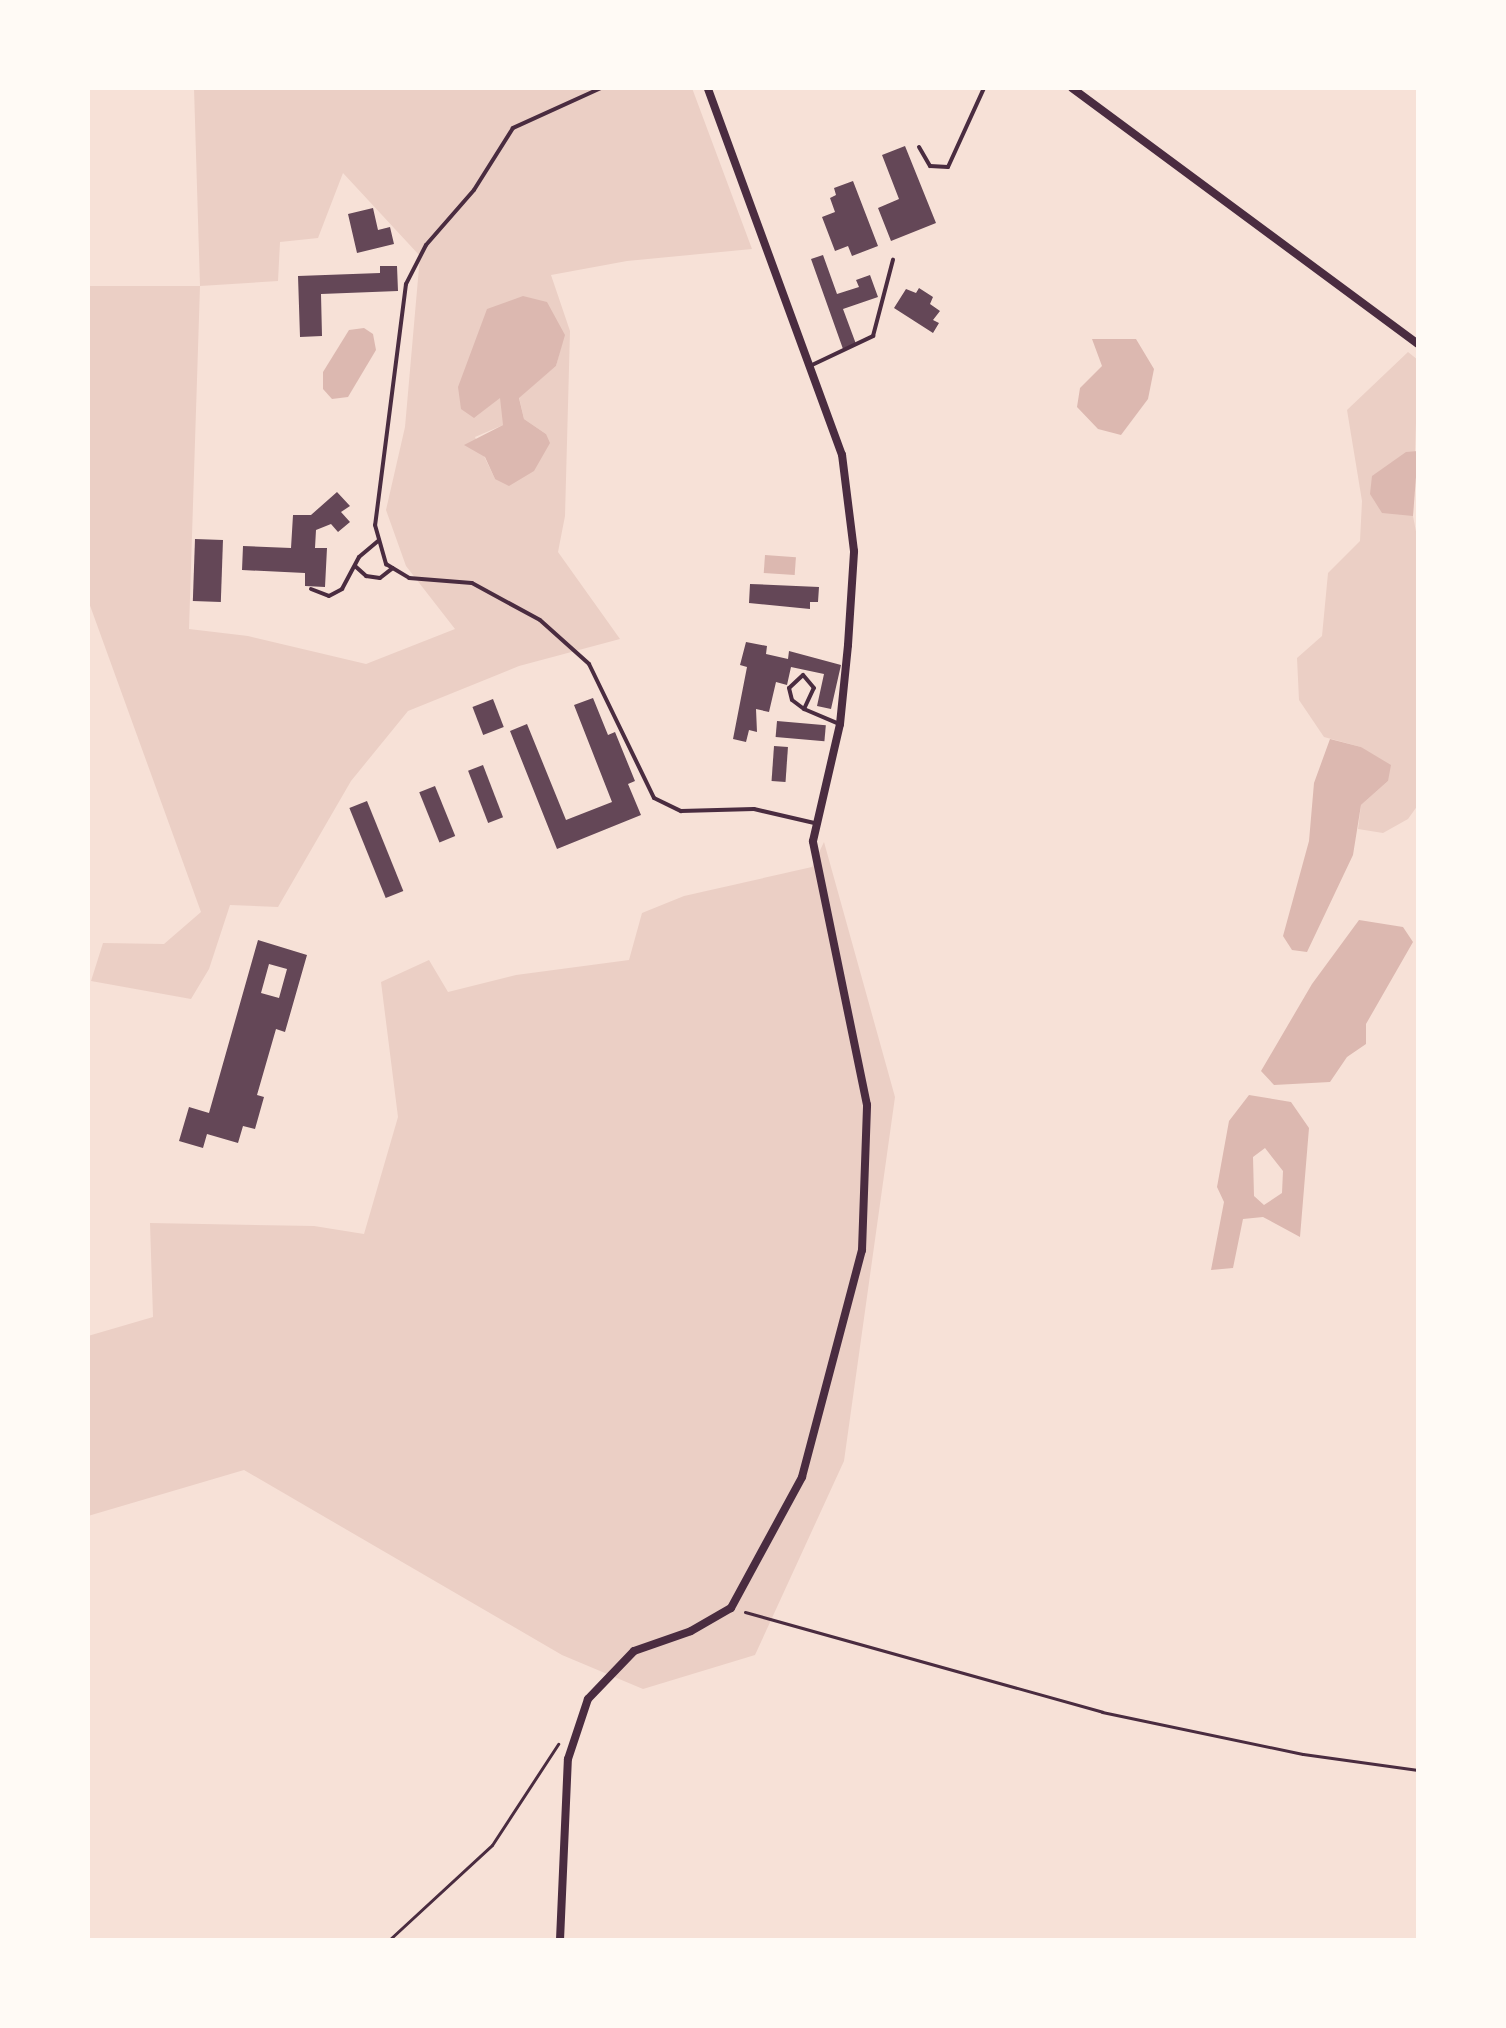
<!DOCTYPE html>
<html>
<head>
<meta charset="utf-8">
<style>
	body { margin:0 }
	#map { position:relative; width:1506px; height:2028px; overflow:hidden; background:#f7e1d7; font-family:"Noto Serif",serif }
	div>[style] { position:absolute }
	.green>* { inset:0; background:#ebcfc5 }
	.water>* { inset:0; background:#dcb8b0; transform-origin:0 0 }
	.building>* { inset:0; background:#644757; transform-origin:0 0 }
	.path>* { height:3px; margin:-1.5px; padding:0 1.5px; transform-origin:1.5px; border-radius:1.5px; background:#4a2c40 }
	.service>* { height:4px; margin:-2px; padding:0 2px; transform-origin:2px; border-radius:2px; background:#4a2c40 }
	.minor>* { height:8px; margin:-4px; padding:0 4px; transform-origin:4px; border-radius:4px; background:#4a2c40 }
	span { translate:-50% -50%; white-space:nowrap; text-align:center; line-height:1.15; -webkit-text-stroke:6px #fffaf5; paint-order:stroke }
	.frame { position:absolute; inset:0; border:90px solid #fffaf5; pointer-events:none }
</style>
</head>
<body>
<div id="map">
	<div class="green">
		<i style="clip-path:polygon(evenodd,194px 88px,692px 88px,752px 249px,627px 261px,551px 275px,570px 331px,565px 516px,558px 552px,620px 639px,519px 666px,408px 711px,351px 781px,278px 907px,230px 905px,209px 969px,191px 999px,91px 981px,103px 943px,164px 944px,201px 912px,88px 600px,88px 286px,200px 286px,194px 88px,343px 173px,420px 256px,405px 427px,386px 510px,406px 566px,455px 629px,366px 664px,248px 636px,189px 629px,200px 286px,278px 281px,280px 242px,318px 238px,343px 173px,194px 88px,564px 335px,556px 366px,519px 397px,524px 419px,546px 434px,495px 479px,475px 437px,503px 425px,506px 409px,500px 397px,474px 418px,564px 335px)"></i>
		<i style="clip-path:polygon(1408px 352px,1418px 360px,1413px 516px,1418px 542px,1418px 805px,1408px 819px,1383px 833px,1358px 829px,1361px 805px,1388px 781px,1361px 747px,1324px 737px,1299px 700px,1297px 658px,1322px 636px,1328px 573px,1360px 541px,1362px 501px,1347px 410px)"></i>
		<i style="clip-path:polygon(824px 842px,895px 1097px,844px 1461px,755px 1655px,643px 1689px,562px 1655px,244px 1470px,88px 1516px,88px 1336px,153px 1317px,150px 1223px,314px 1226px,364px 1234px,398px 1117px,381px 982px,429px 960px,448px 992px,516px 975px,629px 960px,642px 913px,684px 896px,812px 867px)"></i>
	</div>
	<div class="water">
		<i style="clip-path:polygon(523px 296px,547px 302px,565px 335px,556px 366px,519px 398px,524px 419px,546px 434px,550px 443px,534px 471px,509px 486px,495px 479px,485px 457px,464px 445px,503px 425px,500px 398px,474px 418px,461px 409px,458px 387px,487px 309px)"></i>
		<i style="clip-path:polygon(364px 328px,373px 334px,376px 350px,348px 397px,332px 399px,323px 389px,323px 372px,349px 330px)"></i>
		<i style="clip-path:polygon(1092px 339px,1136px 339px,1154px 369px,1148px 399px,1121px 435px,1098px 429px,1077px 407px,1080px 388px,1102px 366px)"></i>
		<i style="clip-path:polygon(1418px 451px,1413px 516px,1382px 513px,1370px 494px,1372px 476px,1406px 452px)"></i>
		<i style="left:765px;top:555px;width:31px;height:18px;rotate:4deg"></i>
		<i style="clip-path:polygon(1330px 739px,1361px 747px,1391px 765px,1388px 781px,1361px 805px,1353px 855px,1307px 952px,1292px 950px,1283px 936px,1309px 841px,1314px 783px)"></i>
		<i style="clip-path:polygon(1359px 920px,1403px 927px,1413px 942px,1366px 1024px,1366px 1044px,1347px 1057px,1330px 1082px,1274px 1085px,1261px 1071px,1312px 984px)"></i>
		<i style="clip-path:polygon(evenodd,1249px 1095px,1291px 1102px,1309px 1128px,1300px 1237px,1263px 1217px,1243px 1219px,1233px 1268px,1211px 1270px,1224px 1202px,1217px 1187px,1229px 1121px,1249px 1095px,1265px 1148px,1283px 1171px,1282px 1193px,1264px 1205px,1254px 1196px,1253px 1157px,1265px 1148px)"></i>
	</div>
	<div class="building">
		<i style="clip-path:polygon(905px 146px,936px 223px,891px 241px,878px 208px,899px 199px,882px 155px)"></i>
		<i style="clip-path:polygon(853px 181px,878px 246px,852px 256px,848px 246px,835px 251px,822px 217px,835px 212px,830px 198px,836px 195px,834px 188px)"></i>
		<i style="clip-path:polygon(373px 208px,378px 230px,390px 227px,394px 244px,357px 253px,348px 214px)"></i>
		<i style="clip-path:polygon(823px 255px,837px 294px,859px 287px,856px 280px,870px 275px,878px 297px,843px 309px,856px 344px,843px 349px,811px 259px)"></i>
		<i style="clip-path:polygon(380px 266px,397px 266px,398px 291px,321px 294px,322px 336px,300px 337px,298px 276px,380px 273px)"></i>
		<i style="clip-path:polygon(919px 288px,933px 297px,930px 304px,940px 311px,933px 320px,939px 323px,933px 333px,894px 308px,906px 289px,916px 293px)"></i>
		<i style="clip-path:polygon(337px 492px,350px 506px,341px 512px,350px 522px,338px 532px,331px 524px,316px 530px,315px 548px,327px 548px,325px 587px,305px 586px,305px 573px,242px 570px,243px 546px,291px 548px,293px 515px,311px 515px)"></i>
		<i style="left:195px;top:539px;width:28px;height:62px;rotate:2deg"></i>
		<i style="clip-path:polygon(750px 584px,819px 587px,818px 602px,810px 602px,810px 609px,749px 603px)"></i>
		<i style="clip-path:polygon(746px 642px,767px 646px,766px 654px,788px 659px,789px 651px,841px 665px,831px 709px,817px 706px,824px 674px,791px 667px,787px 685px,776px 682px,769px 712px,756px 709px,757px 732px,749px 730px,746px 742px,733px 739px,747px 667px,740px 665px)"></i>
		<i style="clip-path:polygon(593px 698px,608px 735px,615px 732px,635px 781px,628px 784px,641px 815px,557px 849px,510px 731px,527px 724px,566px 820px,612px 802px,574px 705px)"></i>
		<i style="left:493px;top:699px;width:30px;height:22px;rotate:69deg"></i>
		<i style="left:777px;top:721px;width:49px;height:16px;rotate:5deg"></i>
		<i style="left:774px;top:746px;width:14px;height:35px;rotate:4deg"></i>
		<i style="left:483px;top:765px;width:56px;height:16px;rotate:69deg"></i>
		<i style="left:435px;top:786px;width:54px;height:17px;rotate:68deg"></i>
		<i style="left:367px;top:801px;width:97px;height:19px;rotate:68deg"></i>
		<i style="clip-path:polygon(evenodd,258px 940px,307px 955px,285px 1032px,276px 1029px,257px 1095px,264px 1097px,255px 1129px,243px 1126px,238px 1143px,207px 1134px,203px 1148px,179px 1141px,189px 1107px,209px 1113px,258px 940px,269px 964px,287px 969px,279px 998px,261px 993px,269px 964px)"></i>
	</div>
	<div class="path">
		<i style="left:745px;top:1612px;width:371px;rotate:15.6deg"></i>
		<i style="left:1102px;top:1712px;width:205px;rotate:11.8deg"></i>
		<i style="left:1303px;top:1754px;width:116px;rotate:7.9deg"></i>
		<i style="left:389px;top:1940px;width:140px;rotate:-42.7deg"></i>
		<i style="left:492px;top:1845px;width:121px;rotate:-56.8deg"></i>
	</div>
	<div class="service">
		<i style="left:601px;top:88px;width:97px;rotate:155.6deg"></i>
		<i style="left:513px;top:128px;width:73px;rotate:122.2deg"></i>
		<i style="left:474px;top:190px;width:73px;rotate:131.1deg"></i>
		<i style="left:426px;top:245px;width:44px;rotate:117.1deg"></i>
		<i style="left:406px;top:284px;width:243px;rotate:97.3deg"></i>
		<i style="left:375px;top:525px;width:41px;rotate:74.2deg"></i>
		<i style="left:386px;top:564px;width:27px;rotate:31deg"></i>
		<i style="left:409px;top:578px;width:63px;rotate:4.5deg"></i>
		<i style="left:472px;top:583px;width:77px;rotate:28.6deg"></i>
		<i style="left:540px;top:620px;width:66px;rotate:41.9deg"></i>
		<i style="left:589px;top:664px;width:149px;rotate:64.1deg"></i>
		<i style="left:654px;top:798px;width:30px;rotate:26deg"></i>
		<i style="left:681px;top:811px;width:73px;rotate:-1.6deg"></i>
		<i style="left:754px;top:809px;width:62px;rotate:13.1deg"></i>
		<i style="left:919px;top:147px;width:22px;rotate:60deg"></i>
		<i style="left:930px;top:166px;width:18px;rotate:3deg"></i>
		<i style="left:948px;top:167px;width:87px;rotate:-65.5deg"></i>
		<i style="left:812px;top:365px;width:68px;rotate:-25.4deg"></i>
		<i style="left:873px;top:336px;width:79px;rotate:-75.3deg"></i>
		<i style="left:355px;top:566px;width:15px;rotate:42deg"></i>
		<i style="left:366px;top:576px;width:14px;rotate:8deg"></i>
		<i style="left:380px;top:578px;width:16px;rotate:-38deg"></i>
		<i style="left:311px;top:589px;width:19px;rotate:21deg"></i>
		<i style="left:329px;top:596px;width:15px;rotate:-28deg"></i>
		<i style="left:342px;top:589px;width:36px;rotate:-62deg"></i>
		<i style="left:359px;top:557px;width:26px;rotate:-40deg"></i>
		<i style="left:804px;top:709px;width:23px;rotate:-65deg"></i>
		<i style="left:814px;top:688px;width:17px;rotate:-130deg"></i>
		<i style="left:803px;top:675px;width:19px;rotate:137deg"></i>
		<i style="left:789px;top:688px;width:12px;rotate:76deg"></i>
		<i style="left:792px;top:700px;width:15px;rotate:37deg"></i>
		<i style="left:804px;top:709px;width:38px;rotate:23deg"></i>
	</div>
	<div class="minor">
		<i style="left:1072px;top:88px;width:430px;rotate:36.5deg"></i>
		<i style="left:560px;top:1940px;width:181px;rotate:-87.5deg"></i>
		<i style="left:568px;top:1759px;width:63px;rotate:-71.6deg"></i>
		<i style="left:588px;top:1699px;width:66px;rotate:-46.2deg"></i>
		<i style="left:634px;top:1651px;width:60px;rotate:-19.3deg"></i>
		<i style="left:691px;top:1631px;width:46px;rotate:-29.9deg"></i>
		<i style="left:731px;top:1608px;width:149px;rotate:-61.5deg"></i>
		<i style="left:802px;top:1477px;width:235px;rotate:-75.2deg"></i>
		<i style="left:862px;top:1250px;width:145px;rotate:-88deg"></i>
		<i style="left:867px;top:1105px;width:269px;rotate:-101.6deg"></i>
		<i style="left:813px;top:841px;width:120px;rotate:-77deg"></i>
		<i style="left:840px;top:724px;width:79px;rotate:-84.2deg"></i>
		<i style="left:848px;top:645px;width:94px;rotate:-86.3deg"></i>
		<i style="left:854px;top:551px;width:97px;rotate:-97.1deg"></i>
		<i style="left:842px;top:455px;width:391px;rotate:-110.1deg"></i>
	</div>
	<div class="frame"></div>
</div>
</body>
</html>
